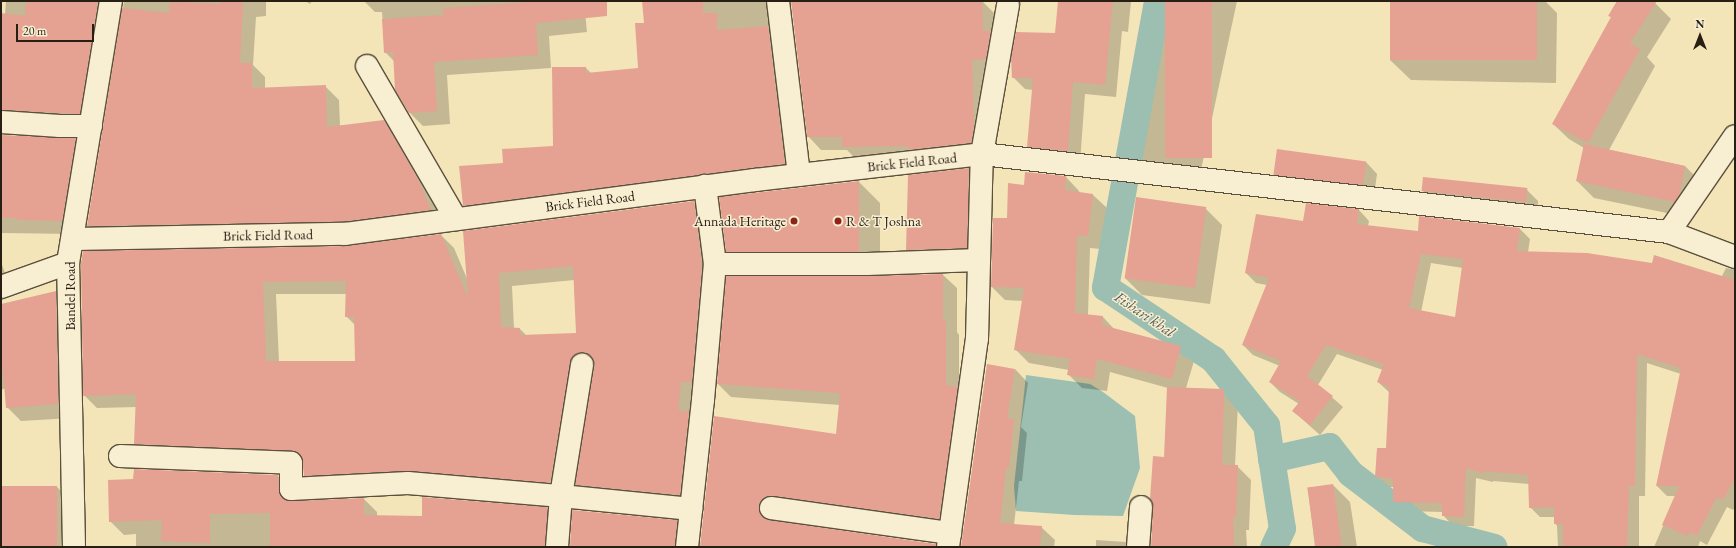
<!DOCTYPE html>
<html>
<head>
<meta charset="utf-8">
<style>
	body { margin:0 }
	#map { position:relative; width:1736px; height:548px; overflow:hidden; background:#f4e5b9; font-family:"EB Garamond",serif }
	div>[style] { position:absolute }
	.water>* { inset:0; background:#9cbfb1 }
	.shadow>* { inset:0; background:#0003 }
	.canal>* { height:27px; margin:-13.5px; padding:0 13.5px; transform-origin:13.5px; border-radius:13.5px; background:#9cbfb1 }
	.building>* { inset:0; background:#e5a292; transform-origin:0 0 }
	.roads { filter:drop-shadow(1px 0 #5a503d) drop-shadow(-1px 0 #5a503d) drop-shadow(0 1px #5a503d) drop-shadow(0 -1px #5a503d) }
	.minor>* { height:22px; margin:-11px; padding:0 11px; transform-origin:11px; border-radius:11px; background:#f8eed2 }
	.dots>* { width:11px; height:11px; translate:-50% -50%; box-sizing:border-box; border:2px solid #f8eed2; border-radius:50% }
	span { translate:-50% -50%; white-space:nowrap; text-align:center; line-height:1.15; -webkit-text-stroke:3px #f8eed2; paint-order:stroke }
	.street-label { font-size:14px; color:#271e14 }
	.poi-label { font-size:14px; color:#271e14 }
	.right { translate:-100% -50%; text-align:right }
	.left { translate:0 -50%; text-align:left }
	.water-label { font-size:15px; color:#50564b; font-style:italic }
	.frame { position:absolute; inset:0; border:2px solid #271e14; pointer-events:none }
	.north { position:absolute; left:1680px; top:16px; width:40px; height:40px; -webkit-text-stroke:3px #f8eed2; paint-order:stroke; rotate:0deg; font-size:11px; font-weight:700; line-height:16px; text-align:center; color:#271e14 }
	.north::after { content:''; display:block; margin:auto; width:14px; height:18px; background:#271e14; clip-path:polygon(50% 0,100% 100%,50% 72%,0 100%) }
	.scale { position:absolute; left:16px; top:24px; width:78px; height:18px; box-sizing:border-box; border:2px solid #271e14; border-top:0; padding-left:5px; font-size:12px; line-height:14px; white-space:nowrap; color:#271e14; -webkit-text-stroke:3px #f8eed2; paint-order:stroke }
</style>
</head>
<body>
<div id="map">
	<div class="water">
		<i style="clip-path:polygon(1026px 375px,1090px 384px,1103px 392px,1135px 416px,1140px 468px,1123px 516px,1074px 515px,1016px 511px,1014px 486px)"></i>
	</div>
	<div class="shadow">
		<i style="clip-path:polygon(6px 1px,266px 1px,266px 16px,256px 17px,253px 65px,265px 77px,265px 89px,325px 86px,339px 100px,340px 126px,383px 121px,397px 134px,430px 191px,444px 223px,101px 239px,88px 226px,124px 2px,121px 2px,93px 127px,4px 129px,1px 136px,75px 139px,89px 153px,76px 234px,1px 233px,1px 14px,5px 15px)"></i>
		<i style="clip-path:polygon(305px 1px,312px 1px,310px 4px)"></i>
		<i style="clip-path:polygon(364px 1px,584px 1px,587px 32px,549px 36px,551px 68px,447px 75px,450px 124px,423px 126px,409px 112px,395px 62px,385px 52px,382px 12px,375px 12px)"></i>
		<i style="clip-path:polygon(643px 1px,982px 1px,995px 14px,999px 72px,984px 73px,987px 141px,984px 156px,857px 160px,847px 150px,821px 150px,808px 136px,792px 2px,790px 1px,784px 4px,798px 177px,477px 219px,464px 205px,504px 164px,554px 147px,553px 68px,586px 68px,592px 74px,639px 69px,645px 24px)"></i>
		<i style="clip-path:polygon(1059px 1px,1131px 1px,1128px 32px,1122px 31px,1116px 97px,1085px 94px,1080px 163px,1040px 158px,1028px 146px,1033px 90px,1025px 89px,1013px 77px,1056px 34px)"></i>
		<i style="clip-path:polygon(1166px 1px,1237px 1px,1198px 184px,1154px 174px,1133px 154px)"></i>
		<i style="clip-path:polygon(1391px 1px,1545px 1px,1557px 13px,1556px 83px,1411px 80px,1390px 60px)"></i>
		<i style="clip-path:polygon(1619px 1px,1653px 1px,1671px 19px,1647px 57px,1655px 66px,1609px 150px,1685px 166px,1702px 183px,1691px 218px,1594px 198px,1577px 181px,1584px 148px,1569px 139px,1553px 124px,1612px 17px)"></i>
		<i style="clip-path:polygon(1366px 162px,1377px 174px,1374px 196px,1286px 186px,1274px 174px)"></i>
		<i style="clip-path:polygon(969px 169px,981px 181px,978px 259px,919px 262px,907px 250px)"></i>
		<i style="clip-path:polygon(1066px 177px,1079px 191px,1079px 193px,1093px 195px,1107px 208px,1101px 249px,1090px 248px,1088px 315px,1103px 317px,1115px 330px,1180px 347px,1194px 361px,1186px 388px,1224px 390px,1238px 403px,1235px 466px,1237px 466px,1251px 480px,1249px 530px,1246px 530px,1247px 547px,1152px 547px,1165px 458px,1168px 388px,1110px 372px,1107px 391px,1082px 388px,1068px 374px,1069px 370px,1029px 363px,1015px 349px,1023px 301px,1005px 300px,992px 287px,1008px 219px,1025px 186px)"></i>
		<i style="clip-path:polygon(859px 182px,880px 203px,880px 273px,749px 273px,727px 251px)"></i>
		<i style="clip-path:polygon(1526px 189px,1538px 201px,1537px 214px,1435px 203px,1423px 191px)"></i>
		<i style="clip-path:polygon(evenodd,694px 202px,707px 215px,693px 508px,590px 498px,577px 485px,595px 366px,591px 366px,563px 495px,318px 489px,304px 475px,304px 463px,149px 457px,136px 444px,137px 407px,97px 408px,84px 395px,82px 264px,345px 248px,441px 235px,454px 248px,468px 281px,694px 202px,574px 280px,577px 334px,527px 336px,520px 329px,514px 329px,512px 286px,574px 280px,694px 202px,276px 294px,347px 294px,346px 316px,355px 325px,356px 362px,279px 362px,276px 294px)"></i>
		<i style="clip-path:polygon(evenodd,1307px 204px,1359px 210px,1369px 221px,1368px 226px,1418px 232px,1520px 229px,1530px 239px,1528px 252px,1722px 276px,1726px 268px,1735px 270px,1735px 507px,1733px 510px,1727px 507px,1707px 545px,1700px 541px,1698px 547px,1654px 547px,1676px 496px,1667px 496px,1657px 486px,1681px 374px,1647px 363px,1645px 496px,1639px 496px,1639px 547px,1558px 547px,1557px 526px,1555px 523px,1555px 517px,1540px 517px,1530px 507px,1529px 484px,1493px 481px,1493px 482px,1476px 478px,1474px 526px,1453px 526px,1443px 515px,1443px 512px,1404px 511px,1394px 501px,1394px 487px,1386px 487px,1376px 476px,1387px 449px,1390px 393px,1378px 382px,1383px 370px,1337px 354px,1318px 385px,1343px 407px,1320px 435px,1293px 411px,1299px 404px,1280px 392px,1270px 382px,1280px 366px,1253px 355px,1243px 345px,1267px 285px,1256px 283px,1246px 273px,1304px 222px,1307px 204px,1431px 263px,1463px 268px,1456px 318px,1421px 312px,1431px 263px)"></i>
		<i style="clip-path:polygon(1205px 208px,1222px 225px,1210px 304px,1142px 295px,1125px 278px)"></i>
		<i style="clip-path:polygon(1px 262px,8px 281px,1px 284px)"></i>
		<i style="clip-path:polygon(943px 275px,957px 288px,957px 332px,959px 335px,959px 390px,952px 532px,774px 514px,772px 522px,935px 545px,938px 547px,701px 547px,837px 435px,840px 405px,731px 397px,718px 384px,867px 278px)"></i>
		<i style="clip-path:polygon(56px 292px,70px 306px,72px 418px,21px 421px,7px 407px,6px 388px,1px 390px,1px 305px)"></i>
		<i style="clip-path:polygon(1015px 369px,1028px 383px,1021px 427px,1027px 433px,1022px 481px,1019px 481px,1014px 525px,1041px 527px,1055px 540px,1054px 547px,962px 547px)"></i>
		<i style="clip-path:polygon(278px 476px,292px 489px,293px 502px,364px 499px,377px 512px,377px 517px,423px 517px,547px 508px,561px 522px,559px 547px,136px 547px,136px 534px,124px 535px,110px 521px)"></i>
		<i style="clip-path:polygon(1333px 485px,1350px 502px,1357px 547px,1315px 547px,1308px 488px)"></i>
		<i style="clip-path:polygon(1px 487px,57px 487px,73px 503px,73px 547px,1px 547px)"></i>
		<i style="clip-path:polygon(677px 521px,690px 535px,690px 547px,570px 547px)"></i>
		<i style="clip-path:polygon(1096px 540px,1126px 542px,1131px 547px,1096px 547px)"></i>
	</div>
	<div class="canal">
		<i style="left:1157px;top:1px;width:291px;rotate:100.3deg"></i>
		<i style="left:1105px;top:287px;width:130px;rotate:33.7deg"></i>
		<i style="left:1213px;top:359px;width:85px;rotate:51.2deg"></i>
		<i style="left:1266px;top:425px;width:104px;rotate:81.2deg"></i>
		<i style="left:1282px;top:528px;width:21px;rotate:115deg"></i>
		<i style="left:1271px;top:459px;width:59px;rotate:-12.6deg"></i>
		<i style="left:1329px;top:446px;width:34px;rotate:52deg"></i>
		<i style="left:1350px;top:473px;width:91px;rotate:37.4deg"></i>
		<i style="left:1422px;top:528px;width:74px;rotate:14.8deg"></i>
	</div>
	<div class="building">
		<i style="clip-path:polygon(26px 1px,98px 1px,80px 114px,1px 110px,1px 13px,25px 16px)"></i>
		<i style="clip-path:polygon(220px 1px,243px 1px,240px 63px,252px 63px,252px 88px,326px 85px,327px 127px,384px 120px,417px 177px,431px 210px,344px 222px,87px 226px,122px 8px,169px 13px,170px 2px,220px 4px)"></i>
		<i style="clip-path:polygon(545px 1px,607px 1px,607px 16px,536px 23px,538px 55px,434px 62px,437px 111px,409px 113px,395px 90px,393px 52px,384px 53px,382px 19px,444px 15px,443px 8px)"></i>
		<i style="clip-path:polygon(642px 1px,703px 1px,703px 13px,717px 13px,717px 30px,768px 26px,785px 164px,463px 206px,459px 166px,503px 163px,502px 149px,553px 146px,552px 67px,586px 67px,586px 73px,638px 68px,635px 23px,644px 23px)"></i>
		<i style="clip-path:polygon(791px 1px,982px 1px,983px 31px,991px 31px,986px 59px,972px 60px,974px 127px,971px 143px,909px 150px,909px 146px,842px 147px,842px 137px,807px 137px)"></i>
		<i style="clip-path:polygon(1058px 1px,1113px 1px,1105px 85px,1073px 82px,1068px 151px,1027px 147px,1033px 78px,1012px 78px,1011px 58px,1016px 32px,1055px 33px)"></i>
		<i style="left:1165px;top:1px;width:47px;height:157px"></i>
		<i style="left:1390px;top:1px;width:147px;height:59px"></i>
		<i style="clip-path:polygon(1617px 1px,1657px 1px,1630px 43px,1640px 49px,1588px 143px,1552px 124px,1611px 17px,1608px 16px)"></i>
		<i style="clip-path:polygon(1px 135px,76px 138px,62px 221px,17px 220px,17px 218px,1px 218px)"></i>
		<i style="clip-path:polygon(1584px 144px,1685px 166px,1679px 196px,1675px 202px,1576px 181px)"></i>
		<i style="left:1277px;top:149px;width:90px;height:26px;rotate:8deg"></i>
		<i style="clip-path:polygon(969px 168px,967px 248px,906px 250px,908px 175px)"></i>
		<i style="clip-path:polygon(1025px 172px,1066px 176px,1065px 190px,1093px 194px,1088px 236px,1077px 235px,1075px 313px,1103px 316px,1102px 325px,1181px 346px,1172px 379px,1097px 359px,1094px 379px,1067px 375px,1070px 359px,1014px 350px,1024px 288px,991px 287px,993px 218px,1007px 218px,1008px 183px,1024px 185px)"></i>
		<i style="left:1423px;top:177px;width:105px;height:14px;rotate:6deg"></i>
		<i style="clip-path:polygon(859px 181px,859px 252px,726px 252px,719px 197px)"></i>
		<i style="left:1136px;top:197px;width:71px;height:82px;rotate:8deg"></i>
		<i style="clip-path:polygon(evenodd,694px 201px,702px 264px,692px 382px,681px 382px,678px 410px,689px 412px,680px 495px,575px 485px,594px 367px,593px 360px,590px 356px,584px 353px,577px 354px,572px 357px,570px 363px,550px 483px,409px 471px,304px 476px,302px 457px,298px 453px,292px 451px,134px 444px,136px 394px,83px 396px,81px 264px,83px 251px,345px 246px,441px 234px,468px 298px,463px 231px,694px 201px,573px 266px,576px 333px,520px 335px,520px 328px,501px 327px,499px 273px,573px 266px,694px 201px,346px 281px,345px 317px,354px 317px,355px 361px,266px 361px,263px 282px,346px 281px)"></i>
		<i style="clip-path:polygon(evenodd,1306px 203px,1359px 209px,1357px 224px,1418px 231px,1419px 216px,1520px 228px,1517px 251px,1587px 253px,1652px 263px,1654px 255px,1735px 280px,1735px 478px,1723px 500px,1717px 497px,1697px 535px,1689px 532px,1688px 536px,1662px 525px,1679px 486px,1656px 486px,1681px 368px,1637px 354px,1635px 486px,1629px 486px,1627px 547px,1563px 547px,1563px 524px,1554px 524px,1554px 507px,1529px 508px,1528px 475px,1483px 471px,1482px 473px,1466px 468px,1464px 517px,1442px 516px,1442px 503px,1393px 502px,1393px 480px,1391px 480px,1391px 478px,1375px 477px,1377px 448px,1386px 448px,1389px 387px,1377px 382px,1384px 364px,1326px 345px,1307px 376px,1333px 396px,1310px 425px,1292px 411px,1300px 401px,1269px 382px,1281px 361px,1242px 345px,1269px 278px,1245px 273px,1256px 214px,1303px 221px,1306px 203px,1421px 254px,1463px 259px,1455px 317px,1409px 308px,1421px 254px)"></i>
		<i style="clip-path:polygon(943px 274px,943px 321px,946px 321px,946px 385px,958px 387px,939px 519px,773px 496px,767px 496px,761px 500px,759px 507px,760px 513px,763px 518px,769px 520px,936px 544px,936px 547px,700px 547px,714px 416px,836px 434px,840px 393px,717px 384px,726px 276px,867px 276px)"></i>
		<i style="clip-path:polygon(56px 291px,58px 404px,6px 408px,3px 371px,1px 372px,1px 304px)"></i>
		<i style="clip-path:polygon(987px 364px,1015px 369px,1007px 418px,1014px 419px,1009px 468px,1006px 468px,1000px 523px,1042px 526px,1040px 547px,961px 547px)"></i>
		<i style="clip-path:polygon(1167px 387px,1224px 389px,1222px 465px,1238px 465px,1236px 517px,1233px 517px,1234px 547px,1151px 547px,1153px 508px,1150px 499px,1153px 456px,1164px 457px)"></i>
		<i style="clip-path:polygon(134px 469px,278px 475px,280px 495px,286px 500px,292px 501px,364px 498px,364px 515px,422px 516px,422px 497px,548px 507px,545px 547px,270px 547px,270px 513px,210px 514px,210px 543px,161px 541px,162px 520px,109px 522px,108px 480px,133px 479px)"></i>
		<i style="left:1333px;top:484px;width:64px;height:26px;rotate:82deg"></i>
		<i style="left:2px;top:486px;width:55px;height:61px"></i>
		<i style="clip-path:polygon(572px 510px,677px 520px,675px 547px,570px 547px)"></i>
	</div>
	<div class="roads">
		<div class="minor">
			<i style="left:778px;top:1px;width:175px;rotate:83.1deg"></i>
			<i style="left:367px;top:66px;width:177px;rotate:59.8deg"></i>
			<i style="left:1px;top:122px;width:59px;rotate:3.9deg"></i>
			<i style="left:60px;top:126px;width:31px"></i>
			<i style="left:1669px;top:232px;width:116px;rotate:-55.5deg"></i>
			<i style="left:73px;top:239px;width:272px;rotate:-1.1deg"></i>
			<i style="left:345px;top:234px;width:414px;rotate:-7.5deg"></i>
			<i style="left:755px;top:180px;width:228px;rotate:-6.5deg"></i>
			<i style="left:982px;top:154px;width:691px;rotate:6.48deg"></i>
			<i style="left:1669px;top:232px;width:71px;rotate:20.7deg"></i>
			<i style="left:715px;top:264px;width:152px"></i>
			<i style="left:867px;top:264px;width:112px;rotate:-2deg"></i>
			<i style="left:1px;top:287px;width:71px;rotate:-19.7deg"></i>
			<i style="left:120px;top:456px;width:171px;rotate:2.3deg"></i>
			<i style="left:291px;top:463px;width:26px;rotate:90deg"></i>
			<i style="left:291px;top:489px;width:117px;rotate:-2.9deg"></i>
			<i style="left:408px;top:483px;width:154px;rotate:4.9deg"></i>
			<i style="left:561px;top:496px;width:131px;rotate:5.7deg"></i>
			<i style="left:771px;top:508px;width:181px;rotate:8deg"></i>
			<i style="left:74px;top:547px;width:284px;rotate:-91.2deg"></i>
			<i style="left:68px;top:263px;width:266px;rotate:-80.7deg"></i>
			<i style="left:557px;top:547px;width:51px;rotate:-85.5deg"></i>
			<i style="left:561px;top:496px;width:133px;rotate:-80.9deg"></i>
			<i style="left:687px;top:547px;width:148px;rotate:-83.8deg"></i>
			<i style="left:703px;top:400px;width:137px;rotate:-85deg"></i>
			<i style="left:715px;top:264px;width:79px;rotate:-97.3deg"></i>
			<i style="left:948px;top:547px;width:210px;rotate:-82.1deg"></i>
			<i style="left:977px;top:339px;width:185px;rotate:-88.5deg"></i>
			<i style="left:982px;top:154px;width:151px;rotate:-80.1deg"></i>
			<i style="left:1138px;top:547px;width:40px;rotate:-85.7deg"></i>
		</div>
	</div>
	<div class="dots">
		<i style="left:794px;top:221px;background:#8f2418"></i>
		<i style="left:838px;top:221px;background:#8f2418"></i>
	</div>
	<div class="street-label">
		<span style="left:912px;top:162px;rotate:-6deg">Brick Field Road</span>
		<span style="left:590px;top:201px;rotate:-7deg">Brick Field Road</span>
		<span style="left:268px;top:235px;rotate:-1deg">Brick Field Road</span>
		<span style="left:70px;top:296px;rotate:-90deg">Bandel Road</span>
	</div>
	<div class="poi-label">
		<span class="right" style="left:786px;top:221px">Annada Heritage</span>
		<span class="left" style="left:846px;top:221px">R &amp; T Joshna</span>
	</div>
	<div class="water-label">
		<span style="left:1145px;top:314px;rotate:34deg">Fishari khal</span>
	</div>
	<div class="frame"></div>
	<div class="north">N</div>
	<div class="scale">20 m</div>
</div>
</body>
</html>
